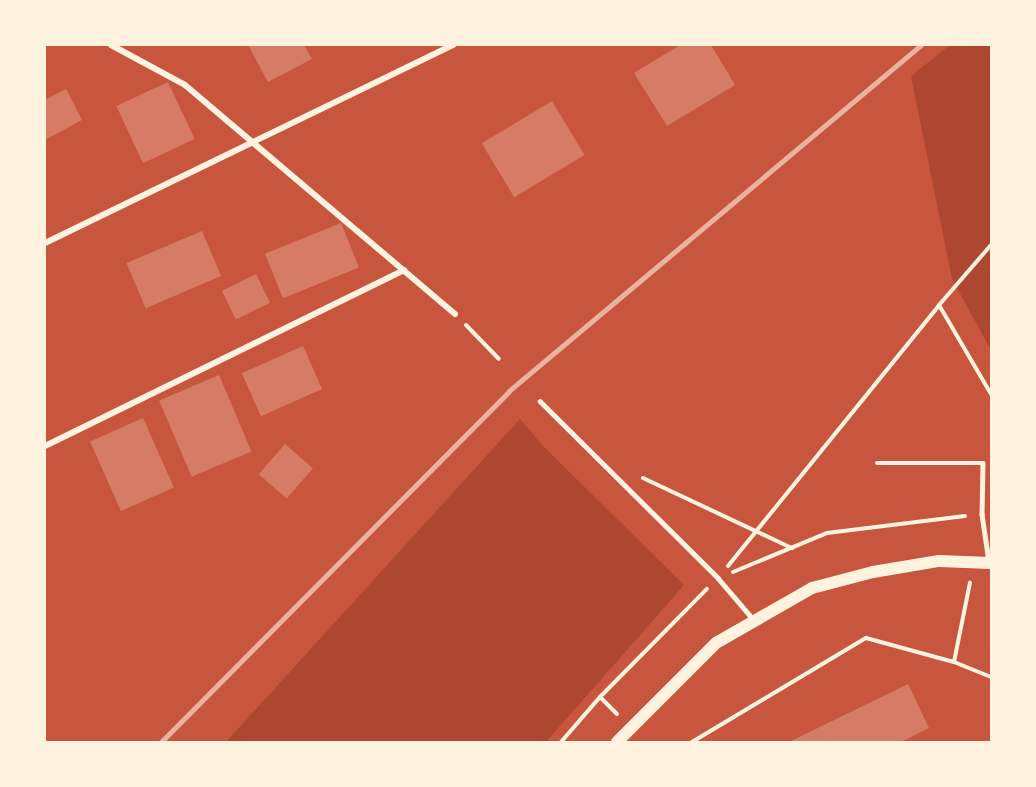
<!DOCTYPE html>
<html>
<head>
<meta charset="utf-8">
<style>
	body { margin:0 }
	#map { position:relative; width:1036px; height:787px; overflow:hidden; background:#c8553d; font-family:"Source Sans 3",sans-serif }
	div>[style] { position:absolute }
	.green>* { inset:0; background:#ae4732 }
	.building>* { inset:0; background:#d67c66; transform-origin:0 0 }
	.path>* { height:4px; margin:-2px; padding:0 2px; transform-origin:2px; border-radius:2px; background:#fff3e0 }
	.service>* { height:4.5px; margin:-2.25px; padding:0 2.25px; transform-origin:2.25px; border-radius:2.25px; background:#fff3e0 }
	.minor>* { height:6px; margin:-3px; padding:0 3px; transform-origin:3px; border-radius:3px; background:#fff3e0 }
	.secondary>* { height:12px; margin:-6px; padding:0 6px; transform-origin:6px; border-radius:6px; background:#fff3e0 }
	.rail>* { height:4.5px; margin:-2.25px; padding:0 2.25px; transform-origin:2.25px; border-radius:2.25px; background:#e9b49f }
	span { translate:-50% -50%; white-space:nowrap; text-align:center; line-height:1.15; -webkit-text-stroke:5px #fff3e0; paint-order:stroke }
	.frame { position:absolute; inset:0; border:46px solid #fff3e0; pointer-events:none }
</style>
</head>
<body>
<div id="map">
	<div class="green">
		<i style="clip-path:polygon(950px 45px,991px 45px,991px 350px,952px 279px,911px 76px)"></i>
		<i style="clip-path:polygon(520px 419px,542px 445px,684px 585px,546px 742px,226px 742px)"></i>
	</div>
	<div class="building">
		<i style="clip-path:polygon(248px 45px,304px 45px,312px 59px,268px 82px)"></i>
		<i style="clip-path:polygon(680px 45px,711px 45px,735px 85px,667px 126px,634px 73px)"></i>
		<i style="left:168px;top:82px;width:63px;height:57px;rotate:65deg"></i>
		<i style="clip-path:polygon(66px 89px,82px 120px,45px 140px,45px 100px)"></i>
		<i style="left:552px;top:101px;width:63px;height:82px;rotate:59deg"></i>
		<i style="left:341px;top:223px;width:48px;height:82px;rotate:68deg"></i>
		<i style="left:202px;top:231px;width:49px;height:82px;rotate:67deg"></i>
		<i style="left:256px;top:274px;width:32px;height:38px;rotate:64deg"></i>
		<i style="left:303px;top:346px;width:47px;height:67px;rotate:66deg"></i>
		<i style="left:219px;top:375px;width:83px;height:65px;rotate:67deg"></i>
		<i style="left:143px;top:418px;width:76px;height:58px;rotate:66deg"></i>
		<i style="left:285px;top:444px;width:37px;height:40px;rotate:41deg"></i>
		<i style="clip-path:polygon(908px 684px,929px 728px,901px 742px,789px 742px)"></i>
	</div>
	<div class="path">
		<i style="left:991px;top:245px;width:79px;rotate:130.9deg"></i>
		<i style="left:939px;top:305px;width:103px;rotate:59.7deg"></i>
		<i style="left:466px;top:325px;width:47px;rotate:45.9deg"></i>
		<i style="left:643px;top:478px;width:165px;rotate:25.2deg"></i>
		<i style="left:728px;top:566px;width:336px;rotate:-51deg"></i>
		<i style="left:733px;top:572px;width:102px;rotate:-22.5deg"></i>
		<i style="left:827px;top:533px;width:139px;rotate:-7deg"></i>
		<i style="left:954px;top:662px;width:81px;rotate:-78.6deg"></i>
		<i style="left:600px;top:697px;width:24px;rotate:45deg"></i>
		<i style="left:561px;top:742px;width:60px;rotate:-49.1deg"></i>
		<i style="left:600px;top:697px;width:152px;rotate:-45.3deg"></i>
		<i style="left:692px;top:742px;width:203px;rotate:-30.9deg"></i>
		<i style="left:866px;top:638px;width:91px;rotate:15.3deg"></i>
		<i style="left:954px;top:662px;width:40px;rotate:22deg"></i>
	</div>
	<div class="service">
		<i style="left:540px;top:401px;width:251px;rotate:44.8deg"></i>
		<i style="left:718px;top:578px;width:55px;rotate:49.4deg"></i>
		<i style="left:877px;top:463px;width:106px"></i>
		<i style="left:983px;top:463px;width:51px;rotate:91.1deg"></i>
		<i style="left:982px;top:514px;width:49px;rotate:81.7deg"></i>
	</div>
	<div class="minor">
		<i style="left:111px;top:45px;width:84px;rotate:28.4deg"></i>
		<i style="left:185px;top:85px;width:354px;rotate:40.3deg"></i>
		<i style="left:45px;top:243px;width:454px;rotate:-25.9deg"></i>
		<i style="left:45px;top:446px;width:400px;rotate:-26.1deg"></i>
	</div>
	<div class="secondary">
		<i style="left:617px;top:742px;width:140px;rotate:-45deg"></i>
		<i style="left:716px;top:643px;width:111px;rotate:-29.8deg"></i>
		<i style="left:812px;top:588px;width:63px;rotate:-14.7deg"></i>
		<i style="left:873px;top:572px;width:67px;rotate:-9.5deg"></i>
		<i style="left:939px;top:561px;width:52px;rotate:2.2deg"></i>
	</div>
	<div class="rail">
		<i style="left:161px;top:742px;width:494px;rotate:-45.2deg"></i>
		<i style="left:509px;top:391px;width:538px;rotate:-40.02deg"></i>
	</div>
	<div class="frame"></div>
</div>
</body>
</html>
